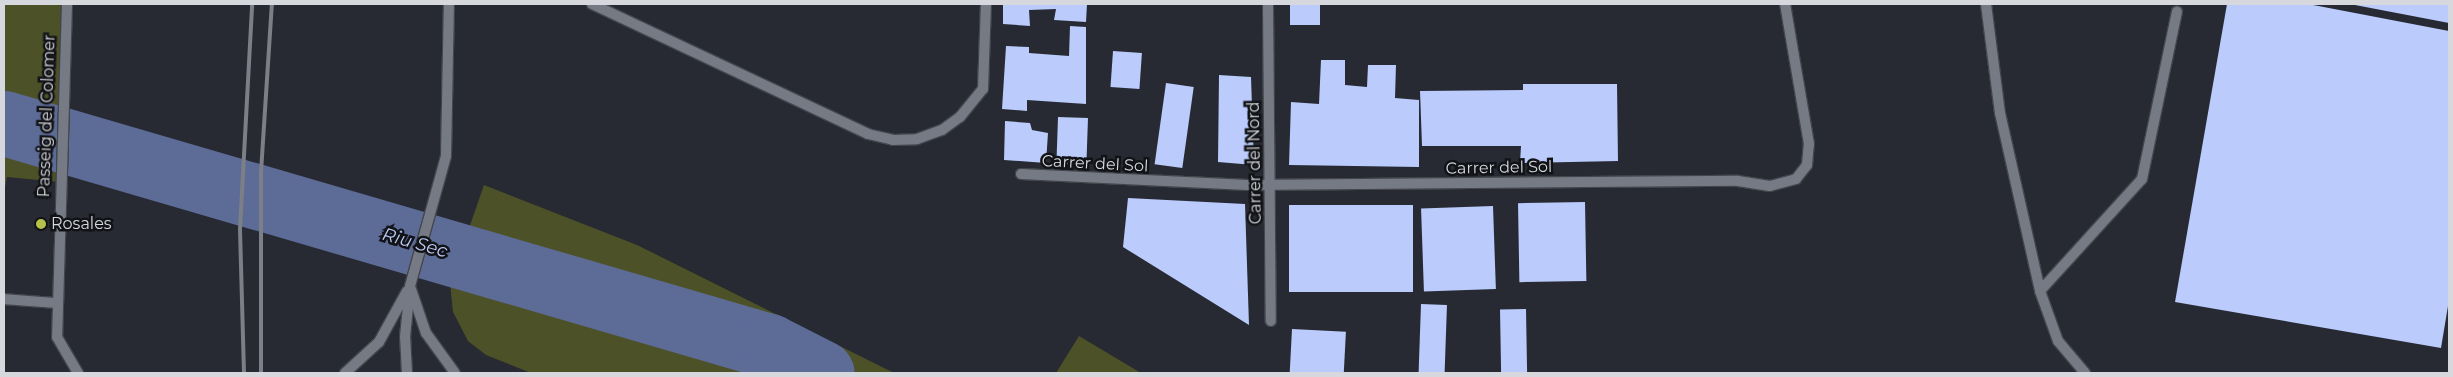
<!DOCTYPE html>
<html>
<head>
<meta charset="utf-8">
<style>
	body { margin:0 }
	#map { position:relative; width:2453px; height:377px; overflow:hidden; background:#272a32; font-family:Montserrat,sans-serif }
	div>[style] { position:absolute }
	.green>* { inset:0; background:#4c5127 }
	.river>* { height:65px; margin:-32.5px; padding:0 32.5px; transform-origin:32.5px; border-radius:32.5px; background:#5d6b97 }
	.building>* { inset:0; background:#bacbfc; transform-origin:0 0 }
	.roads { filter:drop-shadow(1px 0 #43464d) drop-shadow(-1px 0 #43464d) drop-shadow(0 1px #43464d) drop-shadow(0 -1px #43464d) }
	.service>* { height:10px; margin:-5px; padding:0 5px; transform-origin:5px; border-radius:5px; background:#767a84 }
	.minor>* { height:10px; margin:-5px; padding:0 5px; transform-origin:5px; border-radius:5px; background:#767a84 }
	.rail>* { height:4px; margin:-2px; padding:0 2px; transform-origin:2px; border-radius:2px; background:#7c7f85 }
	.dots>* { width:14px; height:14px; translate:-50% -50%; box-sizing:border-box; border:2px solid #111317; border-radius:50% }
	span { translate:-50% -50%; white-space:nowrap; text-align:center; line-height:1.15; -webkit-text-stroke:5px #111317; paint-order:stroke }
	.street-label { font-size:16px; color:#d6d8dd }
	.poi-label { font-size:16px; color:#d6d8dd }
	.left { translate:0 -50%; text-align:left }
	.water-label { font-size:18px; color:#beccf6; font-style:italic }
	.frame { position:absolute; inset:0; border:5px solid #d6d8dd; pointer-events:none }
</style>
</head>
<body>
<div id="map">
	<div class="green">
		<i style="clip-path:polygon(4px 4px,67px 4px,59px 182px,7px 177px,4px 193px)"></i>
		<i style="clip-path:polygon(484px 185px,637px 245px,894px 373px,531px 373px,486px 355px,468px 341px,453px 312px,450px 283px)"></i>
		<i style="clip-path:polygon(1079px 336px,1141px 373px,1056px 373px)"></i>
	</div>
	<div class="river">
		<i style="left:4px;top:123px;width:797px;rotate:16.25deg"></i>
		<i style="left:769px;top:346px;width:59px;rotate:27deg"></i>
	</div>
	<div class="building">
		<i style="clip-path:polygon(1003px 4px,1087px 4px,1086px 22px,1054px 20px,1056px 9px,1029px 10px,1030px 26px,1003px 24px)"></i>
		<i style="left:1290px;top:4px;width:30px;height:21px"></i>
		<i style="clip-path:polygon(2227px 4px,2308px 4px,2449px 31px,2449px 300px,2441px 348px,2175px 302px)"></i>
		<i style="clip-path:polygon(2449px 4px,2449px 23px,2355px 5px,2356px 4px)"></i>
		<i style="clip-path:polygon(1070px 26px,1086px 27px,1086px 104px,1027px 100px,1027px 111px,1002px 109px,1006px 46px,1029px 47px,1029px 53px,1069px 56px)"></i>
		<i style="left:1113px;top:51px;width:29px;height:36px;rotate:4deg"></i>
		<i style="clip-path:polygon(1321px 60px,1345px 60px,1345px 85px,1367px 87px,1368px 65px,1396px 65px,1395px 98px,1419px 100px,1419px 167px,1289px 165px,1291px 102px,1319px 104px)"></i>
		<i style="clip-path:polygon(1219px 75px,1251px 77px,1254px 165px,1218px 162px)"></i>
		<i style="left:1166px;top:83px;width:28px;height:82px;rotate:8deg"></i>
		<i style="clip-path:polygon(1523px 84px,1617px 84px,1618px 161px,1520px 163px,1521px 146px,1422px 146px,1420px 91px,1523px 90px)"></i>
		<i style="left:1088px;top:118px;width:47px;height:30px;rotate:92deg"></i>
		<i style="clip-path:polygon(1005px 121px,1030px 123px,1032px 130px,1048px 133px,1046px 163px,1004px 160px)"></i>
		<i style="clip-path:polygon(1128px 198px,1245px 204px,1249px 325px,1123px 247px)"></i>
		<i style="left:1585px;top:202px;width:79px;height:67px;rotate:89deg"></i>
		<i style="left:1289px;top:205px;width:124px;height:87px"></i>
		<i style="left:1493px;top:206px;width:83px;height:72px;rotate:88deg"></i>
		<i style="left:1421px;top:304px;width:26px;height:69px;rotate:2deg"></i>
		<i style="left:1526px;top:309px;width:64px;height:26px;rotate:89deg"></i>
		<i style="left:1292px;top:329px;width:54px;height:44px;rotate:3deg"></i>
	</div>
	<div class="roads">
		<div class="service">
			<i style="left:1986px;top:4px;width:110px;rotate:82.7deg"></i>
			<i style="left:2000px;top:113px;width:182px;rotate:77.3deg"></i>
			<i style="left:2040px;top:291px;width:53px;rotate:70.2deg"></i>
			<i style="left:2058px;top:341px;width:42px;rotate:49.8deg"></i>
			<i style="left:2040px;top:291px;width:151px;rotate:-47.7deg"></i>
			<i style="left:2142px;top:179px;width:171px;rotate:-78.2deg"></i>
		</div>
		<div class="minor">
			<i style="left:67px;top:4px;width:333px;rotate:91.7deg"></i>
			<i style="left:57px;top:337px;width:42px;rotate:59.7deg"></i>
			<i style="left:592px;top:4px;width:305px;rotate:25.2deg"></i>
			<i style="left:868px;top:134px;width:26px;rotate:13deg"></i>
			<i style="left:893px;top:140px;width:24px;rotate:-2deg"></i>
			<i style="left:917px;top:139px;width:27px;rotate:-20deg"></i>
			<i style="left:942px;top:130px;width:22px;rotate:-36deg"></i>
			<i style="left:960px;top:117px;width:36px;rotate:-51deg"></i>
			<i style="left:983px;top:89px;width:85px;rotate:-88deg"></i>
			<i style="left:1268px;top:4px;width:317px;rotate:89.5deg"></i>
			<i style="left:1021px;top:174px;width:227px;rotate:2.8deg"></i>
			<i style="left:1248px;top:185px;width:490px;rotate:-0.5deg"></i>
			<i style="left:1738px;top:181px;width:32px;rotate:9deg"></i>
			<i style="left:1770px;top:186px;width:27px;rotate:-15deg"></i>
			<i style="left:1796px;top:179px;width:18px;rotate:-52deg"></i>
			<i style="left:1807px;top:165px;width:21px;rotate:-85deg"></i>
			<i style="left:1809px;top:144px;width:142px;rotate:-99.7deg"></i>
			<i style="left:411px;top:289px;width:46px;rotate:71.2deg"></i>
			<i style="left:426px;top:333px;width:49px;rotate:54.1deg"></i>
			<i style="left:4px;top:299px;width:52px;rotate:4.4deg"></i>
			<i style="left:345px;top:373px;width:46px;rotate:-42.4deg"></i>
			<i style="left:379px;top:342px;width:58px;rotate:-61.2deg"></i>
			<i style="left:407px;top:373px;width:36px;rotate:-93deg"></i>
			<i style="left:405px;top:337px;width:51px;rotate:-84.4deg"></i>
			<i style="left:410px;top:286px;width:135px;rotate:-74.5deg"></i>
			<i style="left:446px;top:156px;width:152px;rotate:-88.9deg"></i>
		</div>
	</div>
	<div class="rail">
		<i style="left:244px;top:373px;width:144px;rotate:-91.6deg"></i>
		<i style="left:240px;top:229px;width:225px;rotate:-86.9deg"></i>
		<i style="left:261px;top:373px;width:201px;rotate:-90deg"></i>
		<i style="left:261px;top:172px;width:168px;rotate:-86.3deg"></i>
	</div>
	<div class="dots">
		<i style="left:41px;top:224px;background:#b5c24a"></i>
	</div>
	<div class="street-label">
		<span style="left:47px;top:116px;rotate:-88deg">Passeig del Colomer</span>
		<span style="left:1255px;top:163px;rotate:-91deg">Carrer del Nord</span>
		<span style="left:1095px;top:164px;rotate:3deg">Carrer del Sol</span>
		<span style="left:1499px;top:168px;rotate:-1deg">Carrer del Sol</span>
	</div>
	<div class="poi-label">
		<span class="left" style="left:51px;top:224px">Rosales</span>
	</div>
	<div class="water-label">
		<span style="left:415px;top:243px;rotate:16deg">Riu Sec</span>
	</div>
	<div class="frame"></div>
</div>
</body>
</html>
